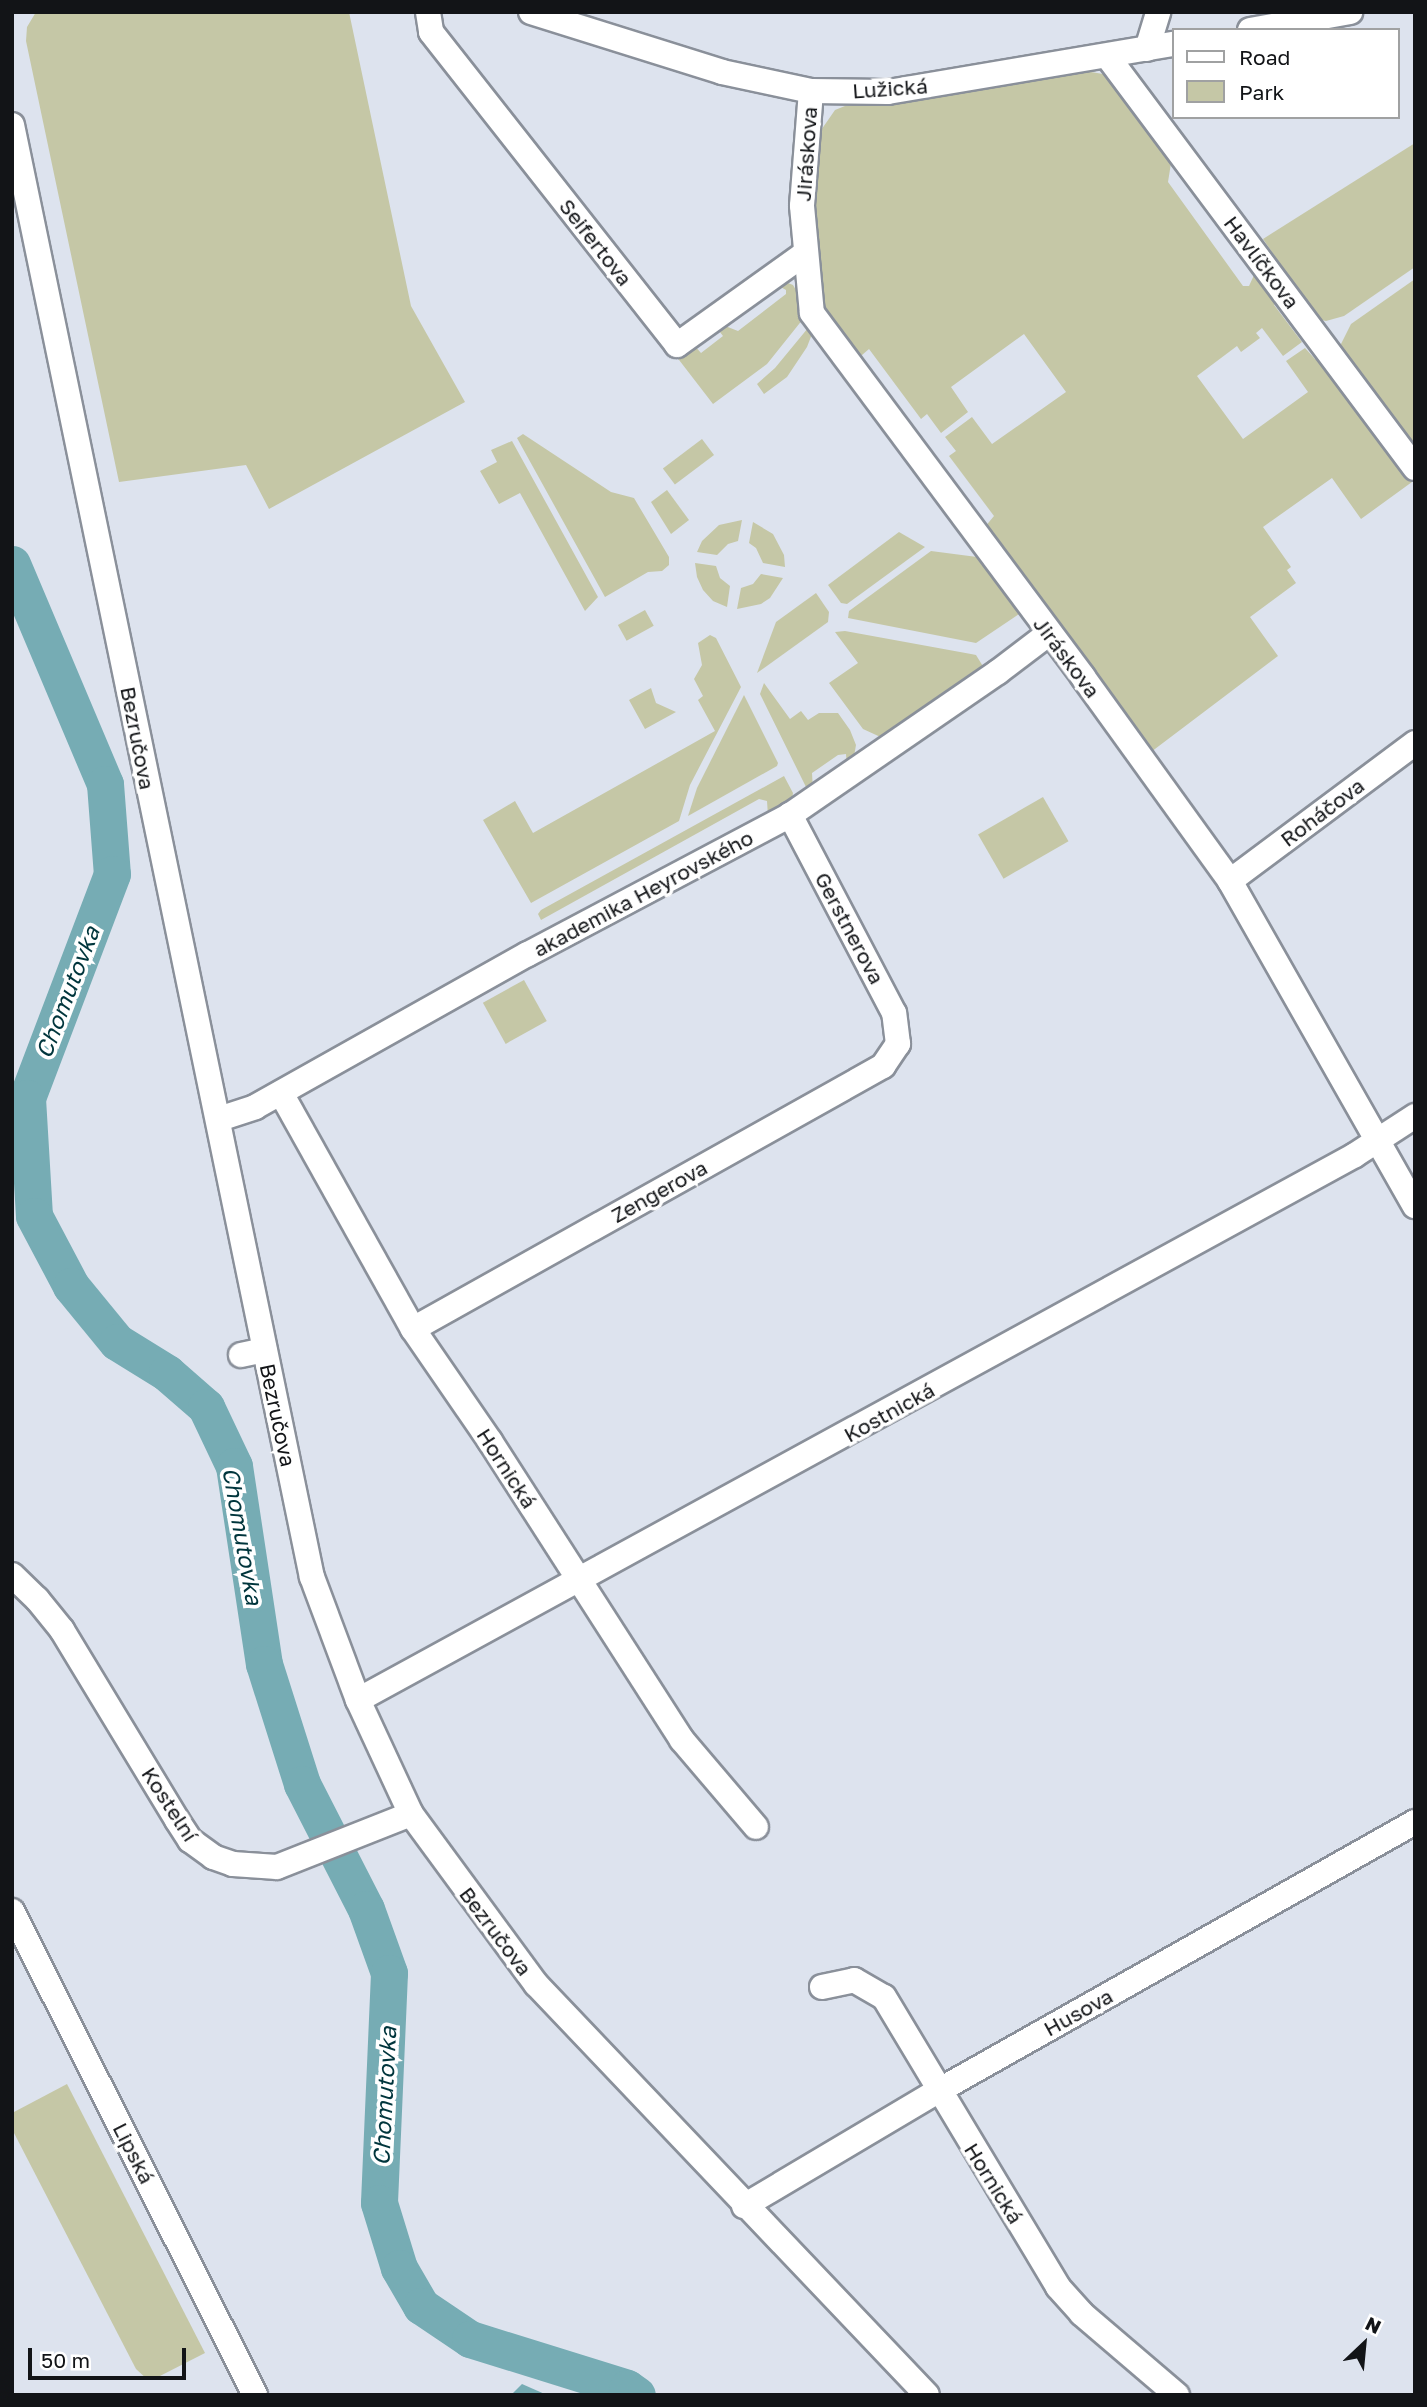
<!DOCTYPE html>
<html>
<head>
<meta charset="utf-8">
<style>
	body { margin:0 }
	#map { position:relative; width:1427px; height:2407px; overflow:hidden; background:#dde3ee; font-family:"Golos Text",sans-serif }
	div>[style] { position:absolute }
	.green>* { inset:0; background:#c5c7a6; transform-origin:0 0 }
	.water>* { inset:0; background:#76acb4 }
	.river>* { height:37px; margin:-18.5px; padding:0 18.5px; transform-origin:18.5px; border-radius:18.5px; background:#76acb4 }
	.roads { filter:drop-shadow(2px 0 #8a909a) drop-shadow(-2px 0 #8a909a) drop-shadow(0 2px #8a909a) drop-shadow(0 -2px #8a909a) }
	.minor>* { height:24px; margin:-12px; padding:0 12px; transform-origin:12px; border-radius:12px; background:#fff }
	span { translate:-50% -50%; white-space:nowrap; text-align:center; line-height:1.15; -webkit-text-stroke:7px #fff; paint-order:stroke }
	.street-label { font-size:21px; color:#121417 }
	.water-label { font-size:23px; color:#00353c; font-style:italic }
	.frame { position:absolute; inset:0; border:14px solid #121417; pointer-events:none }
	.legend { position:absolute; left:1172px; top:28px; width:228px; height:91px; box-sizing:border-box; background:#fff; border:2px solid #a0a1a2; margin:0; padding:9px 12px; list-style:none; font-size:21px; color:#121417 }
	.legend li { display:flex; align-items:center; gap:14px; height:35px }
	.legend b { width:35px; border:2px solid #a0a1a2 }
	.north { position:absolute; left:1329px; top:2309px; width:70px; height:70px; -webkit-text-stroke:5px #fff; paint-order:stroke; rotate:26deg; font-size:19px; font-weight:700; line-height:28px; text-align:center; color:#121417 }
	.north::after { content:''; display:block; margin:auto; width:24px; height:32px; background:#121417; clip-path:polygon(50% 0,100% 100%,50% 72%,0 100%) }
	.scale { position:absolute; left:28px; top:2348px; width:158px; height:32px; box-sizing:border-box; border:4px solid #121417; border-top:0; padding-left:9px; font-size:21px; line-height:24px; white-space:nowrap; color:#121417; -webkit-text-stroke:5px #fff; paint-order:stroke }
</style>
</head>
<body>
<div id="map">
	<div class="green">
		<i style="clip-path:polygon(36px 12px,349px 12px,411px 306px,465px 402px,269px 509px,246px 465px,119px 482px,26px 41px,27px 27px)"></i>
		<i style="clip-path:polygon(1079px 70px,1103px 74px,1122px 90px,1172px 157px,1168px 182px,1243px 286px,1249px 286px,1255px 273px,1278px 301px,1274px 305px,1302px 342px,1283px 356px,1262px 328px,1256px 333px,1260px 338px,1241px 352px,1237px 346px,1197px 376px,1243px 439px,1308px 392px,1286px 361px,1305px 348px,1315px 359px,1319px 356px,1412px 482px,1361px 519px,1332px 478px,1263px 527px,1291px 567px,1287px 570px,1296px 583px,1250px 617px,1278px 656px,1147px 755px,984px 528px,994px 516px,949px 456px,956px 451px,945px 437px,972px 417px,992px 444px,1066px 392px,1024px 334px,951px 387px,968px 412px,941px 433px,927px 414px,921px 419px,869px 349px,862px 355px,855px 355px,821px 310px,812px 254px,817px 136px,835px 110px,845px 106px,913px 100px)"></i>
		<i style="clip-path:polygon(1415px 143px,1415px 267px,1344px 316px,1326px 321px,1317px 319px,1263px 239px)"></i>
		<i style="clip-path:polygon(1415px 279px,1415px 467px,1340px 356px,1341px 344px,1351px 324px)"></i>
		<i style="clip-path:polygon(783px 281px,793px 285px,797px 292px,803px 319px,767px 364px,713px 404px,676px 356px,693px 344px,701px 353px,723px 336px,716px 327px,720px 324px,738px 331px,786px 294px,786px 290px,777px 285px)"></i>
		<i style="clip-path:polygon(808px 328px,812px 334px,807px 347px,787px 377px,764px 394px,757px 384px,775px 368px)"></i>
		<i style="clip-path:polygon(523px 434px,611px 492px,634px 498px,669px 557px,669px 565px,662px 571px,648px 572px,605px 597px,517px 438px)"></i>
		<i style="left:702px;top:439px;width:20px;height:49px;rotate:53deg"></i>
		<i style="clip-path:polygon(512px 441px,598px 597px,585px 611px,520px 493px,499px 504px,480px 471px,497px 462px,491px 450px)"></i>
		<i style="clip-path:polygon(667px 490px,689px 520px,671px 534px,651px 502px)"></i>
		<i style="clip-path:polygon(742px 520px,738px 541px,728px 544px,717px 555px,697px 552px,702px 541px,719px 525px)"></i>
		<i style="clip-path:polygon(753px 522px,773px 534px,784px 555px,785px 567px,763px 563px,756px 548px,749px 543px)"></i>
		<i style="clip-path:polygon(899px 532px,925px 547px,847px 604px,841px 603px,828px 585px)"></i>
		<i style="clip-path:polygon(931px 551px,977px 557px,1019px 614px,976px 643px,848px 618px,849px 611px)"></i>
		<i style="clip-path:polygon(695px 563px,716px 566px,720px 578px,730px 586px,727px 607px,713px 601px,703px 590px,697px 577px)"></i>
		<i style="clip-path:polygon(761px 574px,783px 578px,770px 598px,761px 604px,737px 609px,741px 588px,753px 584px)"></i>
		<i style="clip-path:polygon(816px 593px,829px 612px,828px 622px,757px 673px,776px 622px)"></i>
		<i style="left:645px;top:610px;width:18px;height:31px;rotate:61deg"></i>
		<i style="clip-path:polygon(845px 631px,971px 654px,976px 655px,984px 668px,887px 740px,863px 729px,829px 683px,858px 663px,835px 632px)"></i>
		<i style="clip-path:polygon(710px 635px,716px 638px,741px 687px,690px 785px,679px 821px,531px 903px,483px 820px,515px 801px,533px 833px,715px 731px,698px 700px,703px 696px,694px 679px,702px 665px,698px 643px)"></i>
		<i style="clip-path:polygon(764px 683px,790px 719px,801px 711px,808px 720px,819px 713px,838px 713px,850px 730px,856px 745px,853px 762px,847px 767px,846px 754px,838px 755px,812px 773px,813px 790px,806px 787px,760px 694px)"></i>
		<i style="clip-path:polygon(651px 688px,656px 703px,676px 712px,645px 729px,629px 700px)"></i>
		<i style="clip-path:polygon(744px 695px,778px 763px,777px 766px,688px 816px,697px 788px)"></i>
		<i style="clip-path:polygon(784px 776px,793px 793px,791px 805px,768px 816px,767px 801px,759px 799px,541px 920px,538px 914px,541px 910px)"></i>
		<i style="left:1043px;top:797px;width:51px;height:75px;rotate:60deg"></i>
		<i style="left:524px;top:980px;width:47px;height:47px;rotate:61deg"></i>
		<i style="clip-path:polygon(67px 2084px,205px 2353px,156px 2378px,148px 2380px,136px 2369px,14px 2133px,14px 2112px)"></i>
	</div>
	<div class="water">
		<i style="clip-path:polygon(522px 2384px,547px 2395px,511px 2395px)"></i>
	</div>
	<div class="river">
		<i style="left:12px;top:564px;width:239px;rotate:67.1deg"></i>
		<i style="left:105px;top:784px;width:90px;rotate:85.6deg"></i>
		<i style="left:112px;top:874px;width:240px;rotate:110.8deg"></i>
		<i style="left:27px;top:1098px;width:118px;rotate:86.6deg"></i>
		<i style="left:34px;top:1216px;width:79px;rotate:62.1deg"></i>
		<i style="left:71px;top:1286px;width:72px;rotate:50.6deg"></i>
		<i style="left:117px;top:1342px;width:59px;rotate:31.8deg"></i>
		<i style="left:167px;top:1373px;width:52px;rotate:41.1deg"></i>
		<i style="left:206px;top:1407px;width:65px;rotate:64.6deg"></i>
		<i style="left:234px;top:1466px;width:200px;rotate:81.4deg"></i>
		<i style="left:264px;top:1664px;width:126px;rotate:72.4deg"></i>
		<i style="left:302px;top:1784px;width:140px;rotate:62.9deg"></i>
		<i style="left:366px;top:1909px;width:68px;rotate:70.2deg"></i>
		<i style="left:389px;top:1973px;width:230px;rotate:92.5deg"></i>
		<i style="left:379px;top:2203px;width:68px;rotate:72.9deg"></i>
		<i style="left:399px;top:2268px;width:44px;rotate:59.9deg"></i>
		<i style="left:421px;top:2306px;width:59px;rotate:34deg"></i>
		<i style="left:470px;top:2339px;width:164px;rotate:17.3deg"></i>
		<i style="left:627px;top:2388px;width:12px;rotate:35deg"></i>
	</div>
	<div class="roads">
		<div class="minor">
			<i style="left:428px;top:12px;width:20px;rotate:81deg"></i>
			<i style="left:431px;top:32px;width:398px;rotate:51.8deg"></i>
			<i style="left:677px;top:345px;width:156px;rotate:-35.6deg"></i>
			<i style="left:531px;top:12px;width:200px;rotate:17.4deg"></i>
			<i style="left:722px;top:72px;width:91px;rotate:12.1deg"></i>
			<i style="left:811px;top:91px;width:77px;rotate:0.7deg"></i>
			<i style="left:888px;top:92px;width:289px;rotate:-9.6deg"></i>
			<i style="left:1250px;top:30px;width:102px;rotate:-10.2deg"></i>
			<i style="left:1147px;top:49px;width:39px;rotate:-73deg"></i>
			<i style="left:1108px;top:57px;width:513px;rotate:53.24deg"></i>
			<i style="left:811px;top:91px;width:115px;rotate:94.5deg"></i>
			<i style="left:802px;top:206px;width:107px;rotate:84.7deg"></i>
			<i style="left:812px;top:313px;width:454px;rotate:53.3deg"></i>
			<i style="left:1083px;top:677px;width:251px;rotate:54.2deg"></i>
			<i style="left:1230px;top:881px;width:374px;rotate:60.4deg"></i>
			<i style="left:12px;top:125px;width:1483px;rotate:78.33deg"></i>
			<i style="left:312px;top:1577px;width:131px;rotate:69.5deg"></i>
			<i style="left:358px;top:1700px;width:126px;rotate:65.1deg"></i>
			<i style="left:411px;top:1814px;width:211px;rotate:53.7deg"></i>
			<i style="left:536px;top:1984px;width:567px;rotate:46.43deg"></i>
			<i style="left:1230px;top:881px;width:231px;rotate:-36.7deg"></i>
			<i style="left:281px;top:1093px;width:270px;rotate:60.8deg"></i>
			<i style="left:413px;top:1329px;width:136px;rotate:55.5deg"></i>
			<i style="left:490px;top:1441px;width:355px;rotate:57.3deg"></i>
			<i style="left:682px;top:1740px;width:114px;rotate:49.6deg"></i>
			<i style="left:219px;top:1119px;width:38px;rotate:-18deg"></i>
			<i style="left:255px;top:1107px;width:313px;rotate:-29.3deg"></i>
			<i style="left:528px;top:954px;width:297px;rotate:-27.9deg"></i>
			<i style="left:790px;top:815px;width:252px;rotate:-34.5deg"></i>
			<i style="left:998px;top:672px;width:63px;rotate:-37.2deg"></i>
			<i style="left:413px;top:1329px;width:539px;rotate:-29.23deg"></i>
			<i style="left:883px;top:1066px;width:27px;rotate:-56deg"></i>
			<i style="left:898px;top:1044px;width:31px;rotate:-97deg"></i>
			<i style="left:894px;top:1013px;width:224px;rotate:-117.7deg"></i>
			<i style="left:241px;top:1355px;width:24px;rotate:-12deg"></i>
			<i style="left:12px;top:1575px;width:35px;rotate:44deg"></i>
			<i style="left:37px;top:1599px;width:40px;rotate:51deg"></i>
			<i style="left:62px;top:1630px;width:222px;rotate:58.8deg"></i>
			<i style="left:177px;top:1820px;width:24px;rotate:57deg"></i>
			<i style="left:190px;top:1840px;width:29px;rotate:36deg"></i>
			<i style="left:213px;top:1857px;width:21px;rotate:19deg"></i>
			<i style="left:233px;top:1864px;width:44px;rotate:3.9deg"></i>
			<i style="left:277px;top:1867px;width:144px;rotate:-21.6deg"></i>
			<i style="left:358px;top:1700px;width:1136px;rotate:-28.66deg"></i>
			<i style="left:1355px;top:1155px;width:72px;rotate:-33deg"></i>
			<i style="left:12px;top:1911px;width:542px;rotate:63.34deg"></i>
			<i style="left:822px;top:1987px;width:33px;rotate:-12deg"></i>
			<i style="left:854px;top:1980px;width:34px;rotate:30deg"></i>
			<i style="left:884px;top:1997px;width:338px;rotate:59deg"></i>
			<i style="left:1058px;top:2287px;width:36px;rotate:48deg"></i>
			<i style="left:1082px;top:2314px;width:125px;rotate:40.5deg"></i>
			<i style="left:744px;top:2206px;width:226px;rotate:-30.7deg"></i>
			<i style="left:938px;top:2091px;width:548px;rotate:-29.42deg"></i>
		</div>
	</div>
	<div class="street-label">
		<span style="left:890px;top:88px;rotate:-4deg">Lužická</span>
		<span style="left:806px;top:154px;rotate:-86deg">Jiráskova</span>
		<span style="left:596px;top:242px;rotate:52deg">Seifertova</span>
		<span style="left:1262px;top:262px;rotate:53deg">Havlíčkova</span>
		<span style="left:1067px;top:657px;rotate:53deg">Jiráskova</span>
		<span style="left:138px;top:738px;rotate:79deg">Bezručova</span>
		<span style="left:1322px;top:812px;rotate:-37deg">Roháčova</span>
		<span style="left:643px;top:893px;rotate:-28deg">akademika Heyrovského</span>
		<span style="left:850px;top:928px;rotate:62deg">Gerstnerova</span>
		<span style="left:659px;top:1191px;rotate:-29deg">Zengerova</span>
		<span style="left:889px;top:1412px;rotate:-29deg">Kostnická</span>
		<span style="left:278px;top:1415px;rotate:78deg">Bezručova</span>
		<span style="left:507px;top:1468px;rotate:57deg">Hornická</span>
		<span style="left:170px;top:1804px;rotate:57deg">Kostelní</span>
		<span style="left:496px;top:1931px;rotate:53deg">Bezručova</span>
		<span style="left:1078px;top:2012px;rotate:-29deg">Husova</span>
		<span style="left:134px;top:2153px;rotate:63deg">Lipská</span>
		<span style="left:994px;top:2183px;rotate:58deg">Hornická</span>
	</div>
	<div class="water-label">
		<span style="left:67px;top:992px;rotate:-69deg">Chomutovka</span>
		<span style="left:243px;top:1536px;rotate:80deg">Chomutovka</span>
		<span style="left:384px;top:2096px;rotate:-87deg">Chomutovka</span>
	</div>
	<div class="frame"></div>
	<ul class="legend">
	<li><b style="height:9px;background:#fff"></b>Road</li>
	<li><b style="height:19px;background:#c5c7a6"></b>Park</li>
	</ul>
	<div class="north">N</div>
	<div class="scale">50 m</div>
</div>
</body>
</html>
